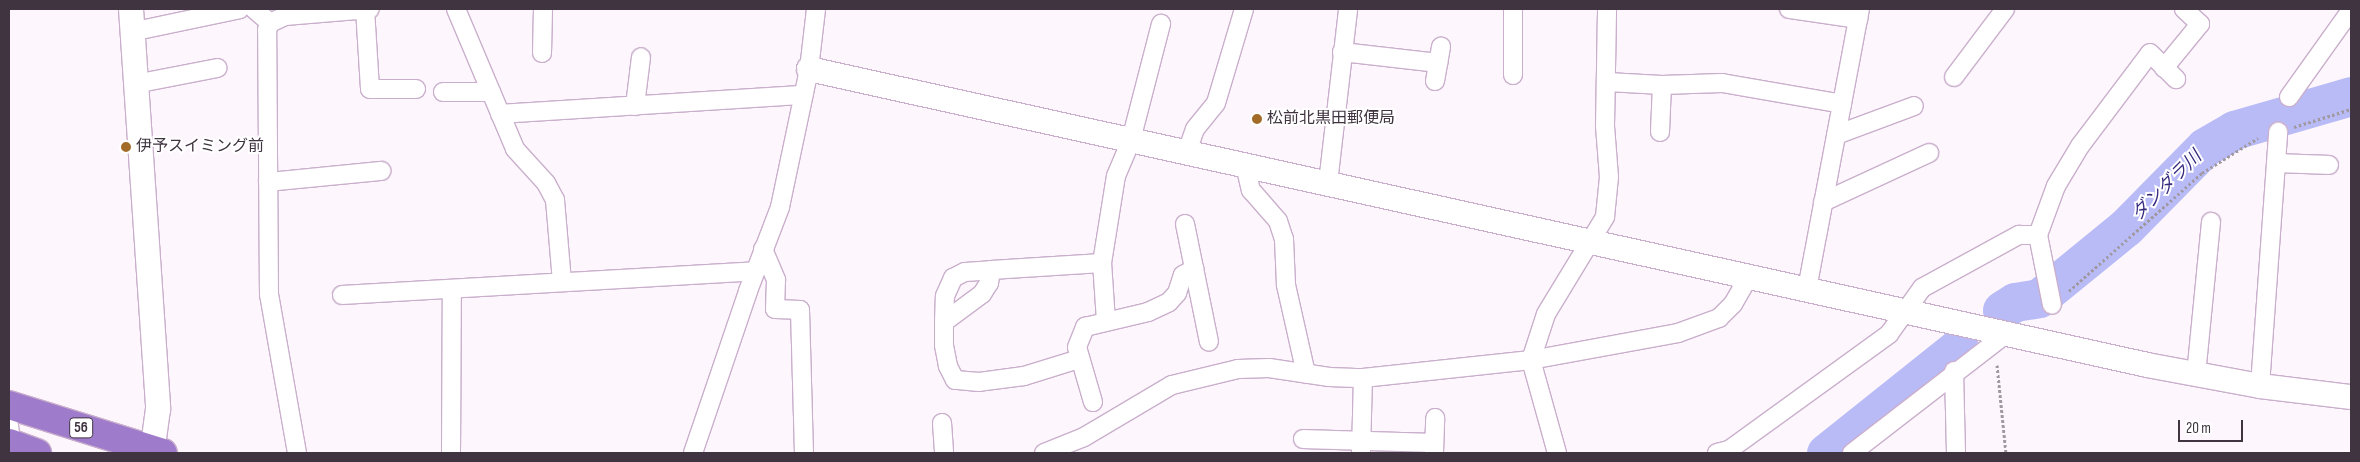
<!DOCTYPE html>
<html>
<head>
<meta charset="utf-8">
<style>
	body { margin:0 }
	#map { position:relative; width:2360px; height:462px; overflow:hidden; background:#fdf7fd; font-family:"Sofia Sans Condensed","Noto Sans JP",sans-serif }
	div>[style] { position:absolute }
	.river>* { height:39px; margin:-19.5px; padding:0 19.5px; transform-origin:19.5px; border-radius:19.5px; background:#b9bbf7 }
	.path>* { height:3px; margin-top:-1.5px; transform-origin:0; background:repeating-linear-gradient(90deg,#a199a1 0 2.5px,transparent 0 5px) }
	.roads { filter:drop-shadow(1px 0 #caafcc) drop-shadow(-1px 0 #caafcc) drop-shadow(0 1px #caafcc) drop-shadow(0 -1px #caafcc) }
	.street>* { height:18px; margin:-9px; padding:0 9px; transform-origin:9px; border-radius:9px; background:#fff }
	.secondary>* { height:24px; margin:-12px; padding:0 12px; transform-origin:12px; border-radius:12px; background:#fff }
	.highway>* { height:28px; margin:-14px; padding:0 14px; transform-origin:14px; border-radius:14px; background:#9f7bcc }
	.dots>* { width:14px; height:14px; translate:-50% -50%; box-sizing:border-box; border:2px solid #fff; border-radius:50% }
	span { translate:-50% -50%; white-space:nowrap; text-align:center; line-height:1.15; -webkit-text-stroke:4px #fff; paint-order:stroke }
	.shield-label span { padding:1px 4px; background:#fff; border:1px solid; border-radius:4px; -webkit-text-stroke-width:0 }
	.shield-label { font-size:15px; color:#3f3440; font-weight:700 }
	.poi-label { font-size:16px; color:#3f3440 }
	.left { translate:0 -50%; text-align:left }
	.water-label { font-size:18px; color:#362b7f; font-style:italic }
	.frame { position:absolute; inset:0; border:10px solid #3f3440; pointer-events:none }
	.scale { position:absolute; left:2178px; top:420px; width:65px; height:22px; box-sizing:border-box; border:2px solid #3f3440; border-top:0; padding-left:6px; font-size:15px; line-height:18px; white-space:nowrap; color:#3f3440; -webkit-text-stroke:4px #fff; paint-order:stroke }
</style>
</head>
<body>
<div id="map">
	<div class="river">
		<i style="left:2002px;top:310px;width:15px;rotate:-32deg"></i>
		<i style="left:2015px;top:302px;width:24px;rotate:-9deg"></i>
		<i style="left:2039px;top:298px;width:112px;rotate:-39.2deg"></i>
		<i style="left:2126px;top:227px;width:112px;rotate:-45.4deg"></i>
		<i style="left:2205px;top:147px;width:34px;rotate:-30deg"></i>
		<i style="left:2234px;top:130px;width:122px;rotate:-16.2deg"></i>
		<i style="left:1826px;top:453px;width:170px;rotate:-38.6deg"></i>
	</div>
	<div class="path">
		<i style="left:2294px;top:127px;width:60px;rotate:-17.5deg"></i>
		<i style="left:2069px;top:291px;width:178px;rotate:-41.6deg"></i>
		<i style="left:2202px;top:173px;width:66px;rotate:-32deg"></i>
		<i style="left:1997px;top:365px;width:88px;rotate:84.2deg"></i>
	</div>
	<div class="roads">
		<div class="street">
			<i style="left:254px;top:9px;width:21px;rotate:41deg"></i>
			<i style="left:365px;top:9px;width:80px;rotate:86.4deg"></i>
			<i style="left:370px;top:89px;width:46px"></i>
			<i style="left:456px;top:9px;width:152px;rotate:67.1deg"></i>
			<i style="left:515px;top:149px;width:46px;rotate:47.6deg"></i>
			<i style="left:546px;top:183px;width:19px;rotate:62deg"></i>
			<i style="left:555px;top:200px;width:82px;rotate:85.1deg"></i>
			<i style="left:1513px;top:9px;width:66px;rotate:90deg"></i>
			<i style="left:1789px;top:9px;width:70px;rotate:8.2deg"></i>
			<i style="left:131px;top:32px;width:111px;rotate:-11.9deg"></i>
			<i style="left:1342px;top:52px;width:97px;rotate:6.5deg"></i>
			<i style="left:542px;top:53px;width:44px;rotate:-88.7deg"></i>
			<i style="left:2164px;top:68px;width:57px;rotate:-50.7deg"></i>
			<i style="left:2200px;top:24px;width:22px;rotate:-137deg"></i>
			<i style="left:1954px;top:77px;width:85px;rotate:-53.1deg"></i>
			<i style="left:1435px;top:81px;width:35px;rotate:-80deg"></i>
			<i style="left:1607px;top:82px;width:55px;rotate:3.1deg"></i>
			<i style="left:1662px;top:85px;width:60px;rotate:-1.9deg"></i>
			<i style="left:1722px;top:83px;width:122px;rotate:9.9deg"></i>
			<i style="left:135px;top:84px;width:84px;rotate:-11deg"></i>
			<i style="left:443px;top:92px;width:48px"></i>
			<i style="left:2289px;top:97px;width:107px;rotate:-54.5deg"></i>
			<i style="left:635px;top:106px;width:49px;rotate:-83deg"></i>
			<i style="left:500px;top:114px;width:304px;rotate:-3.6deg"></i>
			<i style="left:1660px;top:132px;width:47px;rotate:-87.6deg"></i>
			<i style="left:1836px;top:135px;width:83px;rotate:-20.4deg"></i>
			<i style="left:1187px;top:152px;width:24px;rotate:-71deg"></i>
			<i style="left:1195px;top:129px;width:33px;rotate:-51deg"></i>
			<i style="left:1216px;top:103px;width:98px;rotate:-73.4deg"></i>
			<i style="left:2277px;top:163px;width:52px;rotate:2.2deg"></i>
			<i style="left:1245px;top:165px;width:26px;rotate:77deg"></i>
			<i style="left:1251px;top:190px;width:41px;rotate:48.9deg"></i>
			<i style="left:1278px;top:221px;width:19px;rotate:72deg"></i>
			<i style="left:1284px;top:239px;width:46px;rotate:87.5deg"></i>
			<i style="left:1286px;top:285px;width:91px;rotate:77.3deg"></i>
			<i style="left:268px;top:182px;width:114px;rotate:-5.6deg"></i>
			<i style="left:1328px;top:183px;width:175px;rotate:-83.4deg"></i>
			<i style="left:1823px;top:202px;width:117px;rotate:-24.8deg"></i>
			<i style="left:1185px;top:224px;width:120px;rotate:78.5deg"></i>
			<i style="left:2038px;top:235px;width:71px;rotate:78.7deg"></i>
			<i style="left:763px;top:249px;width:34px;rotate:67deg"></i>
			<i style="left:776px;top:280px;width:29px;rotate:92deg"></i>
			<i style="left:775px;top:309px;width:25px;rotate:2deg"></i>
			<i style="left:800px;top:310px;width:143px;rotate:88.4deg"></i>
			<i style="left:1807px;top:289px;width:285px;rotate:-79.3deg"></i>
			<i style="left:342px;top:295px;width:414px;rotate:-3.3deg"></i>
			<i style="left:1106px;top:321px;width:58px;rotate:-93.9deg"></i>
			<i style="left:1102px;top:263px;width:88px;rotate:-80.9deg"></i>
			<i style="left:1116px;top:176px;width:39px;rotate:-67deg"></i>
			<i style="left:1131px;top:140px;width:120px;rotate:-75.5deg"></i>
			<i style="left:944px;top:322px;width:26px;rotate:-88deg"></i>
			<i style="left:945px;top:296px;width:20px;rotate:-66deg"></i>
			<i style="left:953px;top:278px;width:13px;rotate:-27deg"></i>
			<i style="left:965px;top:272px;width:26px;rotate:-4deg"></i>
			<i style="left:1079px;top:359px;width:58px;rotate:162.8deg"></i>
			<i style="left:1024px;top:376px;width:45px;rotate:172.4deg"></i>
			<i style="left:979px;top:382px;width:24px;rotate:-175deg"></i>
			<i style="left:955px;top:380px;width:16px;rotate:-117deg"></i>
			<i style="left:948px;top:366px;width:21px;rotate:-101deg"></i>
			<i style="left:944px;top:345px;width:23px;rotate:-90deg"></i>
			<i style="left:944px;top:322px;width:47px;rotate:-36.4deg"></i>
			<i style="left:982px;top:294px;width:13px;rotate:-58deg"></i>
			<i style="left:989px;top:283px;width:13px;rotate:-81deg"></i>
			<i style="left:991px;top:270px;width:111px;rotate:-3.6deg"></i>
			<i style="left:1954px;top:371px;width:82px;rotate:88.6deg"></i>
			<i style="left:2196px;top:375px;width:154px;rotate:-84.4deg"></i>
			<i style="left:2260px;top:386px;width:255px;rotate:-85.9deg"></i>
			<i style="left:1093px;top:402px;width:57px;rotate:-106.2deg"></i>
			<i style="left:1077px;top:347px;width:22px;rotate:-68deg"></i>
			<i style="left:1085px;top:327px;width:65px;rotate:-13.4deg"></i>
			<i style="left:1148px;top:312px;width:23px;rotate:-25deg"></i>
			<i style="left:1169px;top:302px;width:12px;rotate:-48deg"></i>
			<i style="left:1177px;top:293px;width:19px;rotate:-72deg"></i>
			<i style="left:1183px;top:275px;width:13px;rotate:-29deg"></i>
			<i style="left:942px;top:423px;width:30px;rotate:86deg"></i>
			<i style="left:9px;top:425px;width:19px;rotate:84deg"></i>
			<i style="left:1303px;top:439px;width:131px;rotate:1.7deg"></i>
			<i style="left:297px;top:453px;width:160px;rotate:-100deg"></i>
			<i style="left:269px;top:295px;width:265px;rotate:-90.4deg"></i>
			<i style="left:267px;top:30px;width:8px;rotate:-67deg"></i>
			<i style="left:270px;top:23px;width:17px;rotate:-25deg"></i>
			<i style="left:285px;top:16px;width:85px;rotate:-4.7deg"></i>
			<i style="left:451px;top:453px;width:164px;rotate:-89.7deg"></i>
			<i style="left:693px;top:453px;width:171px;rotate:-71.2deg"></i>
			<i style="left:748px;top:291px;width:90px;rotate:-69.1deg"></i>
			<i style="left:780px;top:207px;width:141px;rotate:-78.1deg"></i>
			<i style="left:809px;top:69px;width:60px;rotate:-83.3deg"></i>
			<i style="left:1044px;top:453px;width:43px;rotate:-21.8deg"></i>
			<i style="left:1084px;top:437px;width:102px;rotate:-30.6deg"></i>
			<i style="left:1172px;top:385px;width:68px;rotate:-13.6deg"></i>
			<i style="left:1238px;top:369px;width:31px;rotate:-2deg"></i>
			<i style="left:1269px;top:368px;width:61px;rotate:8.5deg"></i>
			<i style="left:1329px;top:377px;width:34px;rotate:2deg"></i>
			<i style="left:1363px;top:378px;width:169px;rotate:-6.1deg"></i>
			<i style="left:1531px;top:360px;width:149px;rotate:-10.4deg"></i>
			<i style="left:1678px;top:333px;width:44px;rotate:-20.1deg"></i>
			<i style="left:1719px;top:318px;width:20px;rotate:-45deg"></i>
			<i style="left:1733px;top:304px;width:32px;rotate:-60deg"></i>
			<i style="left:1361px;top:453px;width:75px;rotate:-88.5deg"></i>
			<i style="left:1434px;top:453px;width:35px;rotate:-88deg"></i>
			<i style="left:1557px;top:453px;width:97px;rotate:-105.6deg"></i>
			<i style="left:1531px;top:360px;width:48px;rotate:-71.9deg"></i>
			<i style="left:1546px;top:314px;width:114px;rotate:-58.7deg"></i>
			<i style="left:1605px;top:217px;width:40px;rotate:-84.3deg"></i>
			<i style="left:1609px;top:177px;width:51px;rotate:-94.5deg"></i>
			<i style="left:1605px;top:126px;width:117px;rotate:-89deg"></i>
			<i style="left:1717px;top:453px;width:12px;rotate:-14deg"></i>
			<i style="left:1729px;top:450px;width:198px;rotate:-35.9deg"></i>
			<i style="left:1889px;top:334px;width:57px;rotate:-54.3deg"></i>
			<i style="left:1922px;top:288px;width:111px;rotate:-28.7deg"></i>
			<i style="left:2019px;top:235px;width:19px"></i>
			<i style="left:2038px;top:235px;width:52px;rotate:-69.8deg"></i>
			<i style="left:2056px;top:186px;width:47px;rotate:-59deg"></i>
			<i style="left:2080px;top:146px;width:116px;rotate:-53deg"></i>
			<i style="left:2150px;top:53px;width:37px;rotate:45deg"></i>
			<i style="left:1852px;top:453px;width:195px;rotate:-37.7deg"></i>
		</div>
		<div class="secondary">
			<i style="left:131px;top:9px;width:401px;rotate:86.1deg"></i>
			<i style="left:158px;top:409px;width:44px;rotate:97.8deg"></i>
			<i style="left:809px;top:69px;width:1370px;rotate:12.47deg"></i>
			<i style="left:2147px;top:365px;width:115px;rotate:10.5deg"></i>
			<i style="left:2260px;top:386px;width:92px;rotate:6.9deg"></i>
		</div>
		<div class="highway">
			<i style="left:9px;top:405px;width:161px;rotate:17.3deg"></i>
			<i style="left:9px;top:443px;width:30px;rotate:20deg"></i>
		</div>
	</div>
	<div class="dots">
		<i style="left:1257px;top:119px;background:#a36b28"></i>
		<i style="left:126px;top:147px;background:#a36b28"></i>
	</div>
	<div class="shield-label">
		<span style="left:81px;top:428px">56</span>
	</div>
	<div class="poi-label">
		<span class="left" style="left:1267px;top:119px">松前北黒田郵便局</span>
		<span class="left" style="left:136px;top:147px">伊予スイミング前</span>
	</div>
	<div class="water-label">
		<span style="left:2167px;top:186px;rotate:-45deg">ダンダラ川</span>
	</div>
	<div class="frame"></div>
	<div class="scale">20 m</div>
</div>
</body>
</html>
